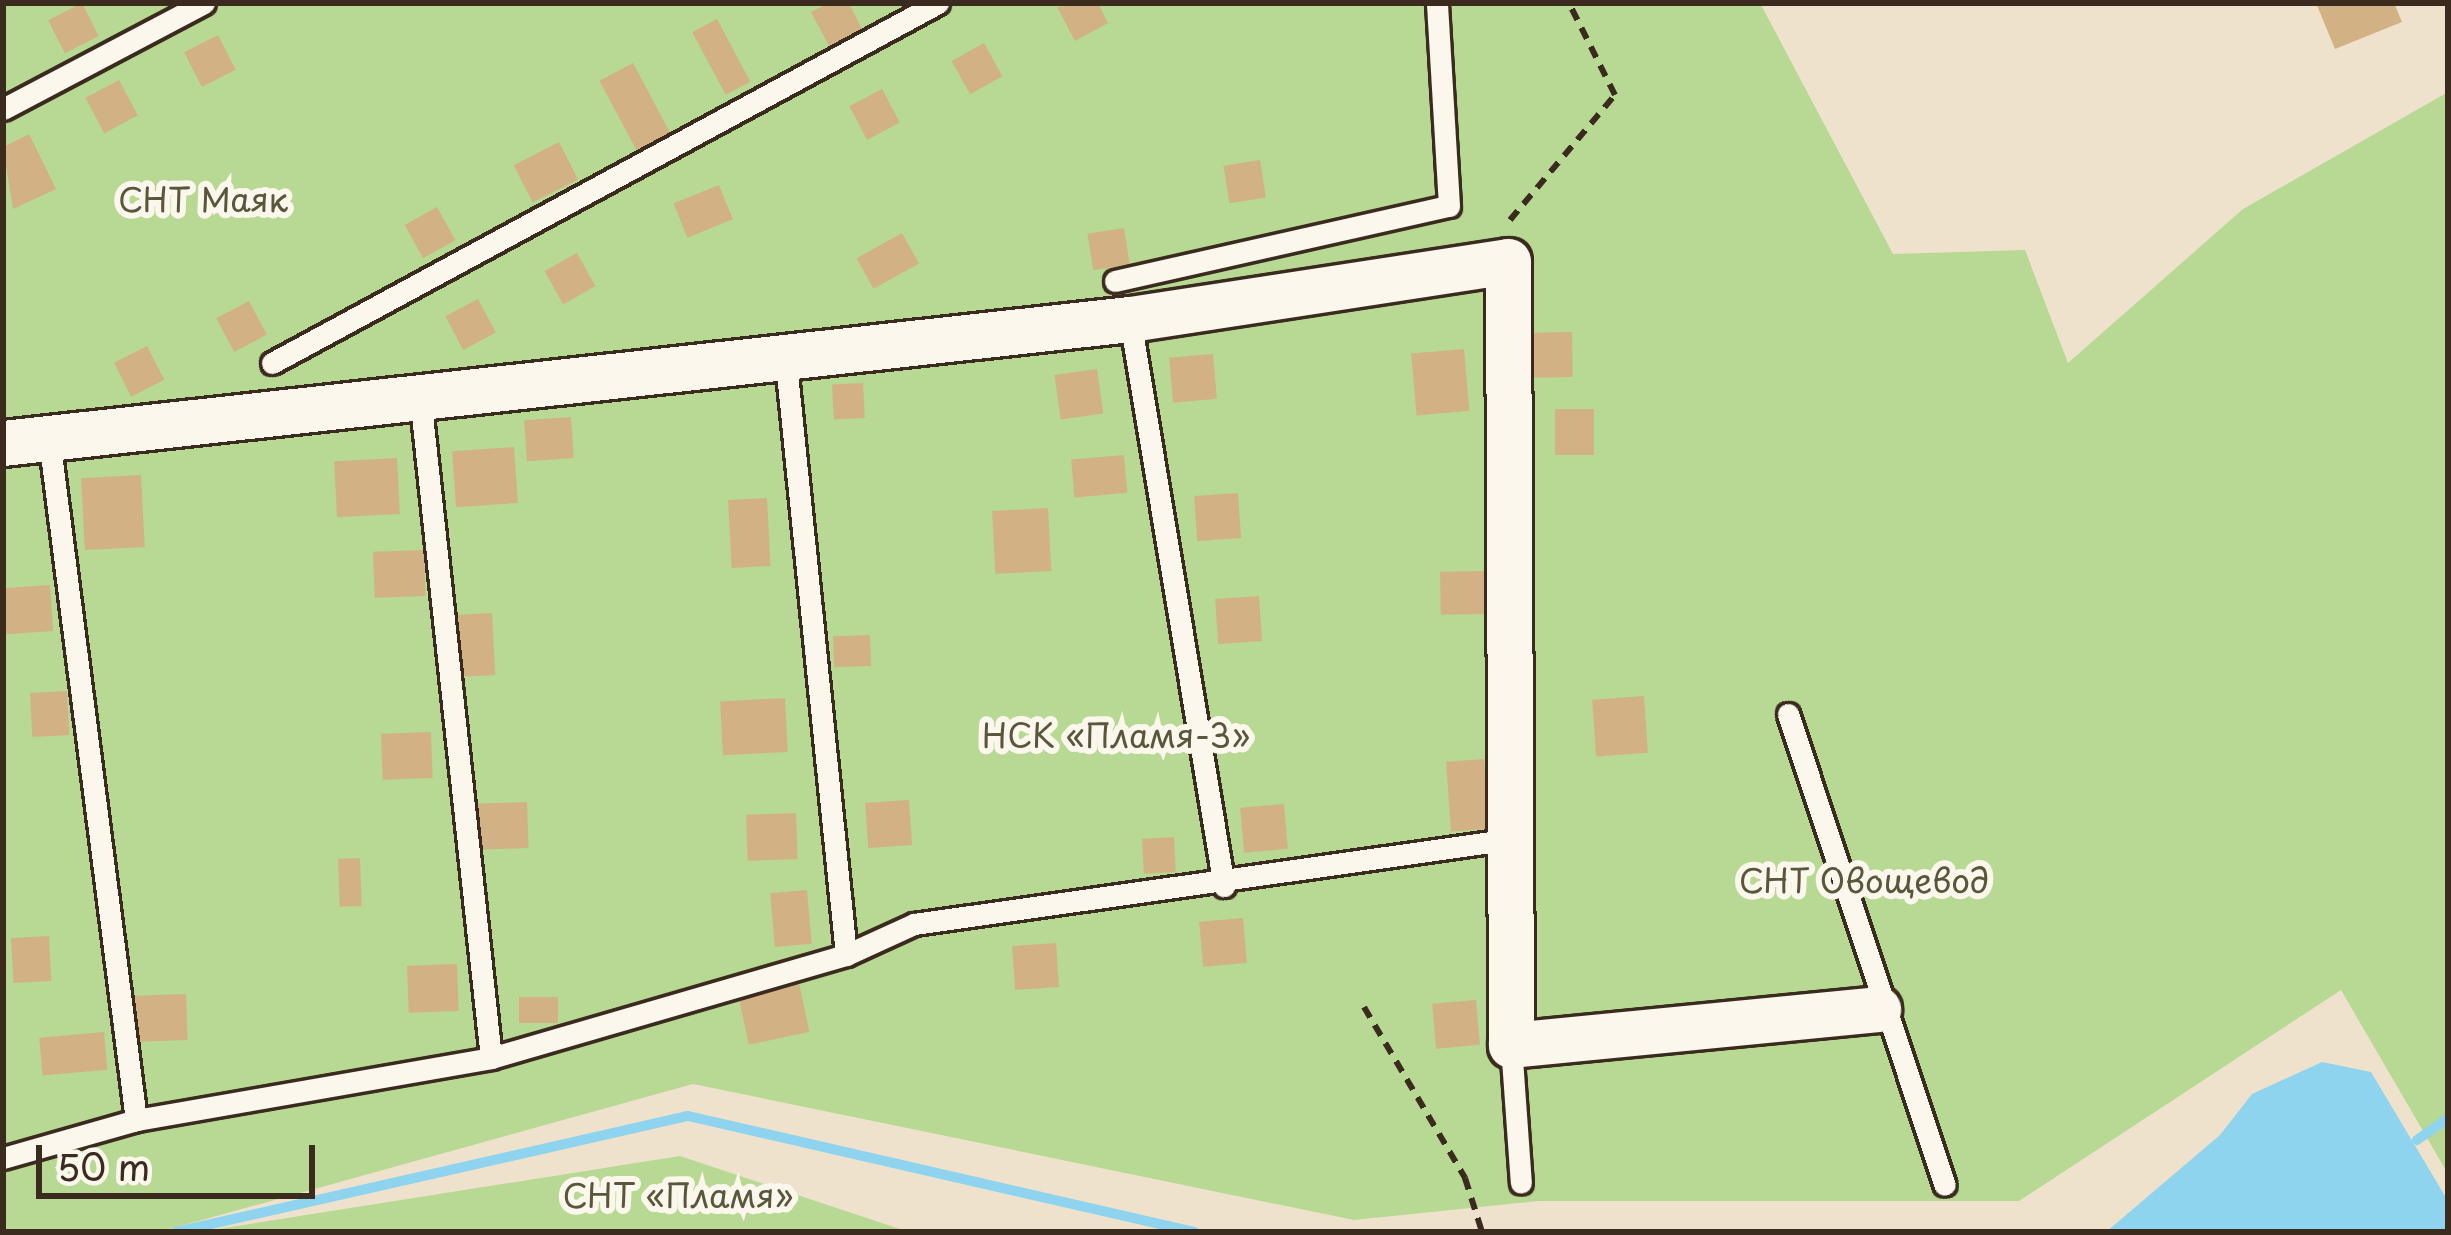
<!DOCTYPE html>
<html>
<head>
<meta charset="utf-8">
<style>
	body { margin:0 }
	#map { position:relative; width:2451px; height:1235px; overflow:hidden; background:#efe2cd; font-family:"Playpen Sans",sans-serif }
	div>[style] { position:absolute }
	.green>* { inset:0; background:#b7d993 }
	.water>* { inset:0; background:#8ed4ef }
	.stream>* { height:10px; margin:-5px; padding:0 5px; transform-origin:5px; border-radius:5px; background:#8ed4ef }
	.building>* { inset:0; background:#d2b285; transform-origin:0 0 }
	.path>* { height:6px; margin-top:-3px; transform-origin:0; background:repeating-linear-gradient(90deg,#3b2a1e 0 12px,transparent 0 21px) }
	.roads { filter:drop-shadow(3px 0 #3b2a1e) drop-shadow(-3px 0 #3b2a1e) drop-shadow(0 3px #3b2a1e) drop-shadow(0 -3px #3b2a1e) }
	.lane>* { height:21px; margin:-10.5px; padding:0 10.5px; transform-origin:10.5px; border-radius:10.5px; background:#fbf7ec }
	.street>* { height:45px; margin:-22.5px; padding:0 22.5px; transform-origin:22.5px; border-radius:22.5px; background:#fbf7ec }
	span { translate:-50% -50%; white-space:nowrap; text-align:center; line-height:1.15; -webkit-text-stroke:12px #fbf7ec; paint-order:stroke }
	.park-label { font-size:33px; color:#5a563b }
	.frame { position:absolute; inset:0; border:6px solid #3b2a1e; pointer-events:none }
	.scale { position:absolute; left:36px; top:1145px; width:279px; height:54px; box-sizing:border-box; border:6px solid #3b2a1e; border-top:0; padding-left:15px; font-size:36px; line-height:42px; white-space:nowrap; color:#3b2a1e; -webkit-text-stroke:9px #fbf7ec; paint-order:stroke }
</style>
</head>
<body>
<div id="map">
	<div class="green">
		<i style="clip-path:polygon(3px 3px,1760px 3px,1893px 254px,2025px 250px,2068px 363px,2243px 209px,2448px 92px,2448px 1174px,2341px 990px,2019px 1201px,1539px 1201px,1354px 1220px,693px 1084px,159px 1232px,3px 1232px)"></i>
		<i style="clip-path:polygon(680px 1156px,909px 1232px,199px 1232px)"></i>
	</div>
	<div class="water">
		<i style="clip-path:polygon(2322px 1062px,2371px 1072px,2448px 1201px,2448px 1232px,2106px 1232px,2220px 1135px,2252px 1094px)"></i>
	</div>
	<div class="stream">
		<i style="left:2417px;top:1140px;width:38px;rotate:-35deg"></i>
		<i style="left:176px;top:1232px;width:525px;rotate:-12.77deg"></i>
		<i style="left:688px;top:1116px;width:520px;rotate:12.89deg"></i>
	</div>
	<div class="building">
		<i style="left:82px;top:3px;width:37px;height:38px;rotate:63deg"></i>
		<i style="clip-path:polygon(829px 3px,849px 3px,862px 29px,829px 46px,811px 12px)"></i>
		<i style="clip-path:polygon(1098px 3px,1108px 23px,1075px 41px,1057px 7px)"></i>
		<i style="clip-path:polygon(2316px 3px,2394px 3px,2402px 22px,2335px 49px)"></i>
		<i style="left:717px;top:19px;width:71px;height:28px;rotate:62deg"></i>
		<i style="left:218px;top:35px;width:39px;height:38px;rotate:63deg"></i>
		<i style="left:984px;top:43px;width:38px;height:37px;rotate:61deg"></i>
		<i style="left:633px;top:63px;width:81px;height:38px;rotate:62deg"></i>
		<i style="left:119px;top:80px;width:40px;height:38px;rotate:62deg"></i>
		<i style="left:882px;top:89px;width:38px;height:37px;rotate:62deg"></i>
		<i style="clip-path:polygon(29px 134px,56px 189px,13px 209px,3px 147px)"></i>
		<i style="left:559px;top:142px;width:42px;height:51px;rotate:63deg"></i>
		<i style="left:1260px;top:160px;width:38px;height:37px;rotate:81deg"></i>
		<i style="left:719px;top:185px;width:37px;height:49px;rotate:68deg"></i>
		<i style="left:437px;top:207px;width:38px;height:37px;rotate:61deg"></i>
		<i style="left:1124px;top:228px;width:37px;height:37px;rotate:81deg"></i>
		<i style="left:902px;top:233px;width:35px;height:52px;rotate:61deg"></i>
		<i style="left:577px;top:253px;width:38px;height:37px;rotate:61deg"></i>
		<i style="left:478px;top:299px;width:38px;height:37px;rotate:62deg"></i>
		<i style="left:249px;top:301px;width:38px;height:37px;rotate:62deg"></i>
		<i style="left:1572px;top:332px;width:45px;height:39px;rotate:89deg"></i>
		<i style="left:147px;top:346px;width:38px;height:37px;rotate:63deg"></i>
		<i style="left:1464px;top:349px;width:62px;height:53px;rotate:85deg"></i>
		<i style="left:1213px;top:354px;width:45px;height:44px;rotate:85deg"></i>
		<i style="left:1097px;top:369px;width:45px;height:43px;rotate:82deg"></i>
		<i style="left:863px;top:383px;width:35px;height:31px;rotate:87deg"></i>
		<i style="left:1555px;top:409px;width:39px;height:46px"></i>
		<i style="left:571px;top:417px;width:41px;height:47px;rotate:86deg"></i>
		<i style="left:514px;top:447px;width:56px;height:62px;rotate:86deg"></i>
		<i style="left:1124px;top:455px;width:38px;height:53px;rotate:85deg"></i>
		<i style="left:397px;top:458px;width:56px;height:63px;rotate:87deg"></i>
		<i style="left:141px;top:475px;width:72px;height:60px;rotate:87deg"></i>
		<i style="left:1238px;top:493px;width:45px;height:44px;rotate:86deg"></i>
		<i style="left:767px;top:498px;width:68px;height:39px;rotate:87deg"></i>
		<i style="left:1048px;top:508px;width:63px;height:56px;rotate:87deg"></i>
		<i style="left:424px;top:550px;width:46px;height:51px;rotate:88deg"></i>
		<i style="left:1488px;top:571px;width:43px;height:48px;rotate:89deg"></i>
		<i style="left:50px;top:585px;width:46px;height:47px;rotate:86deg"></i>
		<i style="left:1259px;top:596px;width:45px;height:44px;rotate:86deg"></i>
		<i style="left:492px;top:613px;width:62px;height:34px;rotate:87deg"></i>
		<i style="left:870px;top:635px;width:31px;height:37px;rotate:88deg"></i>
		<i style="left:67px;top:691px;width:44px;height:37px;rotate:87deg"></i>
		<i style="left:1644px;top:696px;width:57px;height:52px;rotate:86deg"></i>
		<i style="left:785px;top:698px;width:54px;height:65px;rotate:87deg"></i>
		<i style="left:431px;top:732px;width:46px;height:50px;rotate:88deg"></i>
		<i style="left:1484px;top:759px;width:70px;height:38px;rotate:86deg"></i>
		<i style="left:909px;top:800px;width:45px;height:44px;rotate:86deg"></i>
		<i style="left:527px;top:802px;width:46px;height:50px;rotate:88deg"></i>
		<i style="left:1284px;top:804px;width:45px;height:44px;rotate:85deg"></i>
		<i style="left:796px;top:813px;width:46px;height:50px;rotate:88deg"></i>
		<i style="left:1174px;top:837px;width:35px;height:32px;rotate:87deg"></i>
		<i style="left:360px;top:858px;width:48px;height:22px;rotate:88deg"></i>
		<i style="left:807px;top:890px;width:54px;height:37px;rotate:85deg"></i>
		<i style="left:1243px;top:918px;width:45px;height:44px;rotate:85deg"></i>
		<i style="left:49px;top:936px;width:45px;height:38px;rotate:87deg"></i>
		<i style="left:1056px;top:943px;width:44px;height:44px;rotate:86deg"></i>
		<i style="left:457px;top:964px;width:47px;height:50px;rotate:88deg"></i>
		<i style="left:798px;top:978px;width:55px;height:62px;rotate:78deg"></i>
		<i style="left:186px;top:994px;width:46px;height:51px;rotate:88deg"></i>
		<i style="left:519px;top:997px;width:39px;height:26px"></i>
		<i style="left:1476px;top:1000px;width:45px;height:44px;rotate:85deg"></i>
		<i style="left:104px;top:1032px;width:38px;height:65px;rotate:85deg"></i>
	</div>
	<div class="path">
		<i style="left:1510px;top:220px;width:163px;rotate:-50deg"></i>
		<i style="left:1615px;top:95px;width:103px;rotate:-116.6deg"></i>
		<i style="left:1364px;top:1007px;width:199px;rotate:59.4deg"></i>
		<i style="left:1465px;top:1178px;width:57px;rotate:72.5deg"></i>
	</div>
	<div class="roads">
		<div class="lane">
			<i style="left:3px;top:109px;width:227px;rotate:-27.8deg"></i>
			<i style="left:1115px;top:281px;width:342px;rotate:-12.7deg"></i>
			<i style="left:1449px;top:206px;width:203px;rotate:-93.4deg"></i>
			<i style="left:1130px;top:319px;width:575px;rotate:80.59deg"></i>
			<i style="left:785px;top:353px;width:605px;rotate:84.21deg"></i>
			<i style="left:272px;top:363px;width:757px;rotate:-28.39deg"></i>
			<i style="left:420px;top:396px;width:666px;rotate:83.88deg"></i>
			<i style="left:49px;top:438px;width:688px;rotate:82.73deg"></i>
			<i style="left:1788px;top:714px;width:496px;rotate:71.6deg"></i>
			<i style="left:1511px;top:1045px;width:138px;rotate:85.9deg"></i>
			<i style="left:3px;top:1158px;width:138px;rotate:-15.9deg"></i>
			<i style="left:136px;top:1120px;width:360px;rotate:-9.9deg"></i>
			<i style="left:491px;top:1058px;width:370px;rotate:-16.2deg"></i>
			<i style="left:846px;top:955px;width:75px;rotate:-24.5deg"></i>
			<i style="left:914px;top:924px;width:604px;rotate:-8.09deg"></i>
		</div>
		<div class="street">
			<i style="left:3px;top:443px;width:1134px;rotate:-6.28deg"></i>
			<i style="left:1130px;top:319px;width:382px;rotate:-8.7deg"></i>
			<i style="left:1508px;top:261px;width:784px;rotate:89.78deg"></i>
			<i style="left:1511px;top:1045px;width:369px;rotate:-5.6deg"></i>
		</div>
	</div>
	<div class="park-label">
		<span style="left:203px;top:199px">СНТ Маяк</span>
		<span style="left:1116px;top:735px">НСК «Пламя-3»</span>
		<span style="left:1864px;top:880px">СНТ Овощевод</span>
		<span style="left:678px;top:1195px">СНТ «Пламя»</span>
	</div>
	<div class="frame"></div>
	<div class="scale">50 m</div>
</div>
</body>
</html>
